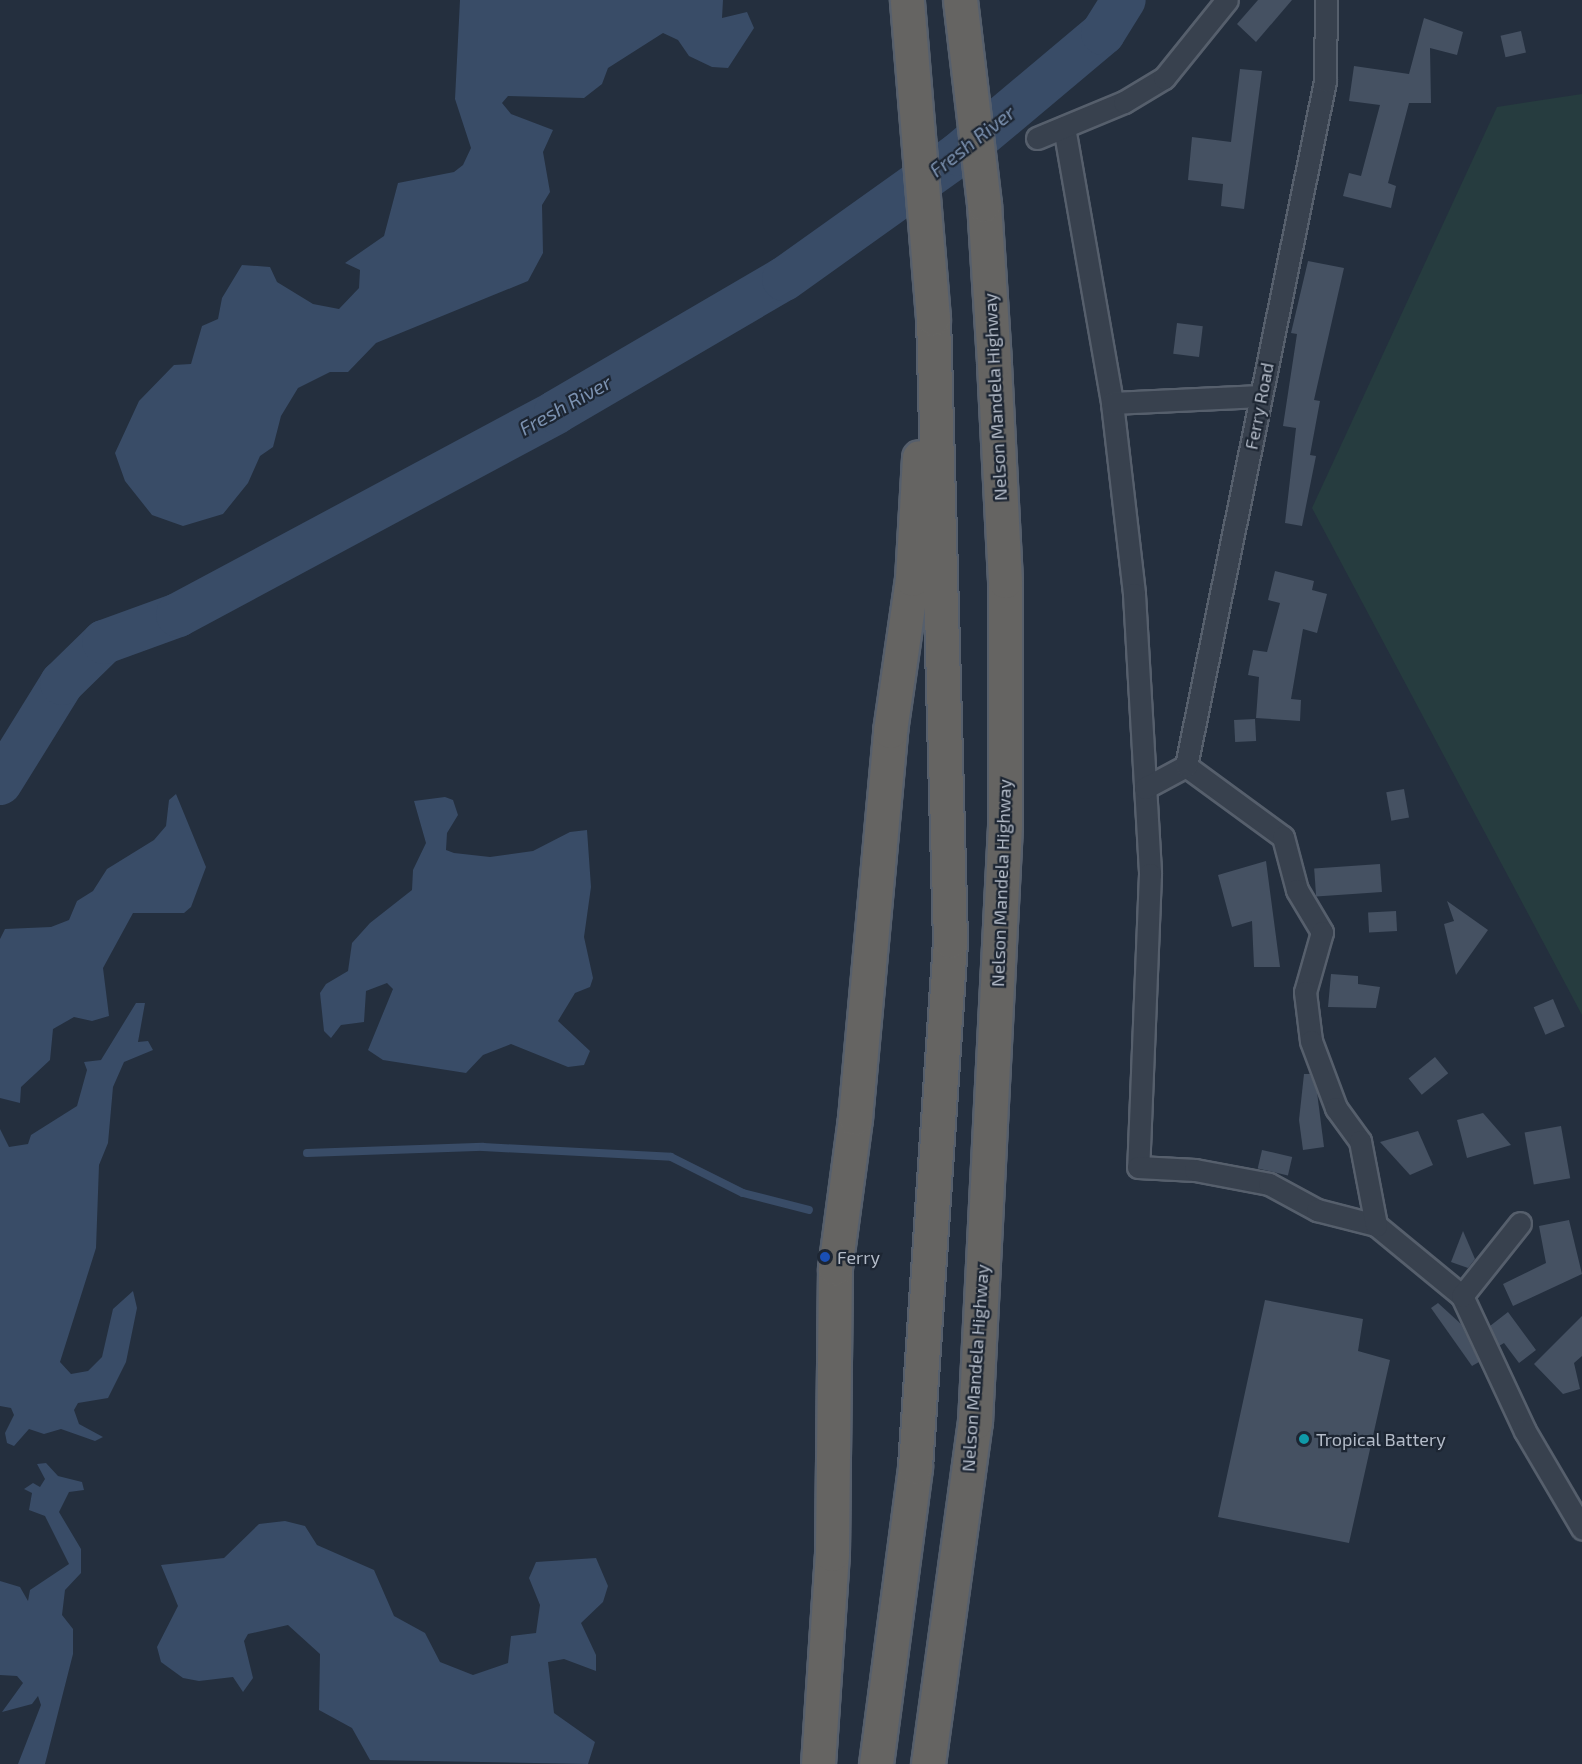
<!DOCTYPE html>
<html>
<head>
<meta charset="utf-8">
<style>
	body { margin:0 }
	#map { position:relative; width:1582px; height:1764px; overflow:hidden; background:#242f3e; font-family:"Exo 2",sans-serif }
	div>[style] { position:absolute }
	.green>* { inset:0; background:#263c3f }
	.water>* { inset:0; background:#394c67 }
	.stream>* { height:8px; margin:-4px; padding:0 4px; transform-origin:4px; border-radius:4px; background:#394c67 }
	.river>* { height:44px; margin:-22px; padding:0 22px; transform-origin:22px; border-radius:22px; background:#394c67 }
	.building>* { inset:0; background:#455162; transform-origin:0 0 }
	.roads { filter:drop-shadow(2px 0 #565f6c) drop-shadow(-2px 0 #565f6c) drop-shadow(0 2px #565f6c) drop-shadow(0 -2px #565f6c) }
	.minor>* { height:21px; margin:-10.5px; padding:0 10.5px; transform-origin:10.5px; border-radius:10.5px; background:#38414e }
	.trunk>* { height:33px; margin:-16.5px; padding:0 16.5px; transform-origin:16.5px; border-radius:16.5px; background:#656462 }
	.dots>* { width:16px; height:16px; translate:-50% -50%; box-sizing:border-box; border:3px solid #1d2633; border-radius:50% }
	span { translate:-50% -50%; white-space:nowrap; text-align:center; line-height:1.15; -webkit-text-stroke:4.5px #1d2633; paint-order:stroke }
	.street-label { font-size:18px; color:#b4bcc9 }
	.poi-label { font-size:18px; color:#b4bcc9 }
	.left { translate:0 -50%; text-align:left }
	.water-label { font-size:20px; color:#7c92b1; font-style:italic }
</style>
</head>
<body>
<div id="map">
	<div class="green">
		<i style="clip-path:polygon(1582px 94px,1582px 1015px,1312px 508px,1497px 107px)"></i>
	</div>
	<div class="water">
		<i style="clip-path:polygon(460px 0,723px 0,722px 18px,747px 12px,754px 28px,728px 68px,712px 67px,689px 56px,678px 40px,663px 33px,608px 68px,602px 84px,584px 98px,508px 96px,502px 103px,511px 114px,553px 130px,543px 152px,550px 192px,542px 205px,543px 253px,528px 281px,376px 343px,348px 372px,330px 372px,298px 388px,281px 416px,273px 447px,260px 456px,248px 483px,223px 514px,183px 526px,152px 515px,125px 481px,115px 453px,139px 401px,174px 365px,191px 364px,202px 326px,218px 319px,222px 298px,242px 265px,270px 267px,277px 282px,313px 304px,339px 309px,359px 288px,360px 270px,345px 263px,384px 236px,398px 183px,454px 172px,463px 165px,471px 148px,455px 99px)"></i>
		<i style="clip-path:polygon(176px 794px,206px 867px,191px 907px,184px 913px,133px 913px,103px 968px,109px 1016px,92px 1021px,74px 1017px,53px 1029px,50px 1060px,21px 1087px,20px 1103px,0 1098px,0 939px,5px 929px,51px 927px,69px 920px,77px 901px,93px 891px,107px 869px,154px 840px,166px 826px,169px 800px)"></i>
		<i style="clip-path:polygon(445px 797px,453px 800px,458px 815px,447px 833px,446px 850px,454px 853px,490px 857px,533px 851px,570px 832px,587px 830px,591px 887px,584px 937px,593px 978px,590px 987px,575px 993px,558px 1021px,590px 1051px,584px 1065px,568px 1067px,511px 1044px,483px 1055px,466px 1073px,383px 1060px,368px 1050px,393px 989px,387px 983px,366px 991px,364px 1022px,341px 1025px,331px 1038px,324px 1031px,320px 993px,326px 984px,348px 971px,352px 943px,370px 923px,412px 890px,413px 870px,426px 843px,414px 801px)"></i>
		<i style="clip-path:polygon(136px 1003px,145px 1003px,138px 1042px,148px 1041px,153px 1050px,124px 1062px,113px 1087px,108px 1143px,99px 1165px,96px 1248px,60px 1362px,71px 1374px,88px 1371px,102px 1357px,113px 1309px,133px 1291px,137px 1308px,126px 1362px,108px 1398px,78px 1403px,74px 1410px,79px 1424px,103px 1437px,95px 1441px,61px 1429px,44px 1434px,29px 1429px,14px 1446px,7px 1443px,5px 1433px,14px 1415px,11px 1408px,0 1406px,0 1129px,9px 1147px,28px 1144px,31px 1135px,77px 1106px,87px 1070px,84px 1062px,101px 1060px)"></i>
		<i style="clip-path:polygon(46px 1463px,58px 1476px,82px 1482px,84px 1490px,69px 1492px,59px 1512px,81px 1549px,81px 1573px,65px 1590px,62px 1615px,73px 1629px,73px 1654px,45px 1764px,18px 1764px,41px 1705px,38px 1696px,32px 1704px,2px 1712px,23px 1683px,17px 1676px,0 1675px,0 1581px,20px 1587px,28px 1601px,30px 1590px,69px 1564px,45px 1516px,29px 1510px,32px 1493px,24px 1489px,33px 1483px,40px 1487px,45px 1479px,37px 1464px)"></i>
		<i style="clip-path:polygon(285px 1521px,305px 1526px,317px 1545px,374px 1570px,394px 1616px,425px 1633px,440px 1662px,473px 1675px,508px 1663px,511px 1636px,536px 1633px,540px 1605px,529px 1578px,536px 1562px,596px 1558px,608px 1586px,603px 1602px,581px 1623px,596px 1655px,596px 1671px,564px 1659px,548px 1662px,554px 1713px,595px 1742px,588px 1764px,370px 1760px,352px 1728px,319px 1710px,320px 1654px,288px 1625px,248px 1634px,244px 1641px,253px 1678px,243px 1692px,233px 1677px,199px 1681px,183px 1678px,161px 1662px,157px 1647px,178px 1606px,161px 1565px,224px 1558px,259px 1524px)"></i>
	</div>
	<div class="stream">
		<i style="left:307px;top:1153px;width:176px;rotate:-2deg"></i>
		<i style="left:483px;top:1147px;width:188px;rotate:3deg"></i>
		<i style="left:671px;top:1157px;width:80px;rotate:26.6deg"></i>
		<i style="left:743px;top:1193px;width:68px;rotate:14.4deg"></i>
	</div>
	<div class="river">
		<i style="left:0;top:783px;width:118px;rotate:-58.2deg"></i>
		<i style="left:62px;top:683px;width:59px;rotate:-44.3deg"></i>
		<i style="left:104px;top:642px;width:79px;rotate:-20deg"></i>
		<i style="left:178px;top:615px;width:429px;rotate:-28.2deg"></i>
		<i style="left:556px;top:412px;width:264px;rotate:-30.3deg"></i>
		<i style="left:784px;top:279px;width:215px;rotate:-35.5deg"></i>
		<i style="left:959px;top:154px;width:188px;rotate:-40deg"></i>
		<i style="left:1103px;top:33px;width:39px;rotate:-58deg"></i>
	</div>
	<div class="building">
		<i style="clip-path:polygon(1258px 0,1292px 0,1256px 42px,1237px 24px)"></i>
		<i style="clip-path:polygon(1424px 18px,1463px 32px,1457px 55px,1430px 48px,1431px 103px,1409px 103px,1388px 183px,1396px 186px,1391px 208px,1343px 196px,1349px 173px,1361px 176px,1380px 105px,1349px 101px,1354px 66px,1409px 74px)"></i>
		<i style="left:1521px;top:31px;width:22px;height:21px;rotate:77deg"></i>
		<i style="clip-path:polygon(1240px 69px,1262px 71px,1244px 209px,1221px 206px,1223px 184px,1188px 180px,1192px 137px,1231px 142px)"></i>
		<i style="clip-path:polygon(1308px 261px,1344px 268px,1314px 400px,1320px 401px,1310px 455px,1316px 456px,1302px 526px,1285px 523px,1296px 428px,1283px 426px,1297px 334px,1291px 333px)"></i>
		<i style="left:1177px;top:323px;width:26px;height:31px;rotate:7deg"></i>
		<i style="clip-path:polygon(1275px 571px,1314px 581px,1312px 590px,1327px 594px,1317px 633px,1303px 629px,1291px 699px,1301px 700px,1300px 721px,1256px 718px,1259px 677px,1248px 675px,1253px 650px,1267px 652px,1280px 603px,1268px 600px)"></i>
		<i style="left:1255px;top:719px;width:22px;height:21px;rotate:87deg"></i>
		<i style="left:1404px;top:789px;width:29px;height:18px;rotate:80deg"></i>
		<i style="clip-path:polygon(1266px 861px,1280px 967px,1254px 967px,1252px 921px,1232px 927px,1218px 875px)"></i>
		<i style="left:1380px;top:864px;width:28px;height:66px;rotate:86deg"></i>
		<i style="clip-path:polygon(1447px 901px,1488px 930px,1456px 975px,1444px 924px,1454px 921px)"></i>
		<i style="left:1396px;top:911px;width:20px;height:28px;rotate:87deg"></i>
		<i style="clip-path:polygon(1331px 974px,1358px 976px,1358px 984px,1380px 987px,1376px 1008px,1328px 1007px)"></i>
		<i style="left:1553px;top:999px;width:30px;height:21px;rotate:67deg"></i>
		<i style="left:1435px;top:1057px;width:21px;height:34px;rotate:51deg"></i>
		<i style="clip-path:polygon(1304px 1074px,1310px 1074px,1317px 1092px,1324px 1147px,1303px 1150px,1299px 1120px)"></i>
		<i style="clip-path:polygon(1483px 1113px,1511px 1145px,1467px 1158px,1457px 1120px)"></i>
		<i style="left:1561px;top:1126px;width:53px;height:37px;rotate:80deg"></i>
		<i style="clip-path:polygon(1418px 1131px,1433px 1165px,1410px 1175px,1380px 1142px)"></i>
		<i style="left:1262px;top:1150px;width:31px;height:19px;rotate:13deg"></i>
		<i style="clip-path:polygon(1569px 1220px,1582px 1274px,1513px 1306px,1503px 1284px,1546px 1263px,1539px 1226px)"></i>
		<i style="clip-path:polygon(1463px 1231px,1475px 1259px,1468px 1268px,1451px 1262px)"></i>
		<i style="clip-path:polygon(1265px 1300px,1363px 1319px,1358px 1351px,1390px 1360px,1349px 1543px,1218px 1517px)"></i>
		<i style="clip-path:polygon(1438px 1303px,1461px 1324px,1479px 1362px,1472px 1366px,1431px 1308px)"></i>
		<i style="clip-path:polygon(1508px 1312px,1536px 1350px,1519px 1363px,1504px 1343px,1499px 1346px,1490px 1326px)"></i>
		<i style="clip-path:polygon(1582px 1316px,1582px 1356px,1574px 1363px,1580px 1389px,1563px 1394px,1534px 1364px)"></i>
	</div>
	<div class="roads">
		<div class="minor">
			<i style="left:1064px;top:127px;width:280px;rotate:80.1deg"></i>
			<i style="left:1112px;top:403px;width:192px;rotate:83.4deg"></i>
			<i style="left:1134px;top:594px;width:280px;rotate:86.7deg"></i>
			<i style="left:1150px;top:874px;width:293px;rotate:92.3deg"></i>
			<i style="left:1138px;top:1167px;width:57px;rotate:3deg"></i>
			<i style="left:1195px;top:1170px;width:75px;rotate:10.7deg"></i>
			<i style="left:1269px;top:1184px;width:55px;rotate:28.4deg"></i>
			<i style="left:1317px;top:1210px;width:61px;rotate:14.3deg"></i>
			<i style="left:1376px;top:1225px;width:112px;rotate:39.5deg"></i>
			<i style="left:1462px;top:1296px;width:149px;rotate:65deg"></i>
			<i style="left:1525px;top:1431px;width:113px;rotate:59.6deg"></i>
			<i style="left:1037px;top:138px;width:94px;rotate:-22.5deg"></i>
			<i style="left:1124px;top:102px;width:47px;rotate:-31deg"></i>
			<i style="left:1164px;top:78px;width:100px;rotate:-51.1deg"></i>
			<i style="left:1112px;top:403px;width:149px;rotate:-2.7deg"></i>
			<i style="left:1186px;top:766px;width:120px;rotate:36.2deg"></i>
			<i style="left:1283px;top:837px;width:55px;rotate:75.2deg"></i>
			<i style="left:1297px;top:890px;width:49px;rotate:59.2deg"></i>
			<i style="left:1322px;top:932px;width:62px;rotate:105.8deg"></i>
			<i style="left:1305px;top:992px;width:49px;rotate:83deg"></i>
			<i style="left:1311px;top:1041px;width:72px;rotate:69.5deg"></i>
			<i style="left:1336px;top:1108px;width:41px;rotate:54deg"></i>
			<i style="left:1360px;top:1141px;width:86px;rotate:79.2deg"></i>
			<i style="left:1145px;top:788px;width:47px;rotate:-28.2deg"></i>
			<i style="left:1186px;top:766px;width:699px;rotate:-78.53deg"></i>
			<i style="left:1325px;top:81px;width:81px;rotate:-89.3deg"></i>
			<i style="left:1462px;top:1296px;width:93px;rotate:-51.5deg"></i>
		</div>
		<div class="trunk">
			<i style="left:818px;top:1764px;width:210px;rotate:-86.2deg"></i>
			<i style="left:832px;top:1554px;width:286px;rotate:-89.4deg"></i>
			<i style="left:835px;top:1268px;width:151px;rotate:-82.4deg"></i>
			<i style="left:855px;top:1118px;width:389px;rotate:-84.8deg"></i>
			<i style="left:890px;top:731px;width:154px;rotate:-81.8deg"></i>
			<i style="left:912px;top:579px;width:122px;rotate:-86.7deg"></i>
			<i style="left:876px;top:1764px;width:300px;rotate:-82.5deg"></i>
			<i style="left:915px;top:1467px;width:527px;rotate:-86.19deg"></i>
			<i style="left:950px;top:941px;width:623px;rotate:-91.56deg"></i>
			<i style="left:933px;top:318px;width:319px;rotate:-94.7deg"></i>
			<i style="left:928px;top:1764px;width:345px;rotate:-82.2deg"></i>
			<i style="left:975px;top:1422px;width:598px;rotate:-87.12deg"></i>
			<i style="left:1005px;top:825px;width:244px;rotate:-90deg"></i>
			<i style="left:1005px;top:581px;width:219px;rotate:-92.9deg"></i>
			<i style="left:994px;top:362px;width:158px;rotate:-93.6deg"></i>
			<i style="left:984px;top:204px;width:205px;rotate:-96.7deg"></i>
		</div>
	</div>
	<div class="dots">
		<i style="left:825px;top:1257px;background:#1a4fb4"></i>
		<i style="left:1304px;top:1439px;background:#0f9aa8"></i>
	</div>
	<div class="street-label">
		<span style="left:995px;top:397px;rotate:-93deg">Nelson Mandela Highway</span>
		<span style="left:1259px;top:406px;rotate:-79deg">Ferry Road</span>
		<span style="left:1001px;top:883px;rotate:-88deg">Nelson Mandela Highway</span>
		<span style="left:975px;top:1368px;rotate:-86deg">Nelson Mandela Highway</span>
	</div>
	<div class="poi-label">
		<span class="left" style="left:837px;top:1257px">Ferry</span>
		<span class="left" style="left:1316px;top:1439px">Tropical Battery</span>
	</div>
	<div class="water-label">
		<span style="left:972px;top:141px;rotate:-38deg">Fresh River</span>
		<span style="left:565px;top:405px;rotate:-29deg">Fresh River</span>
	</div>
</div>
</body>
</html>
